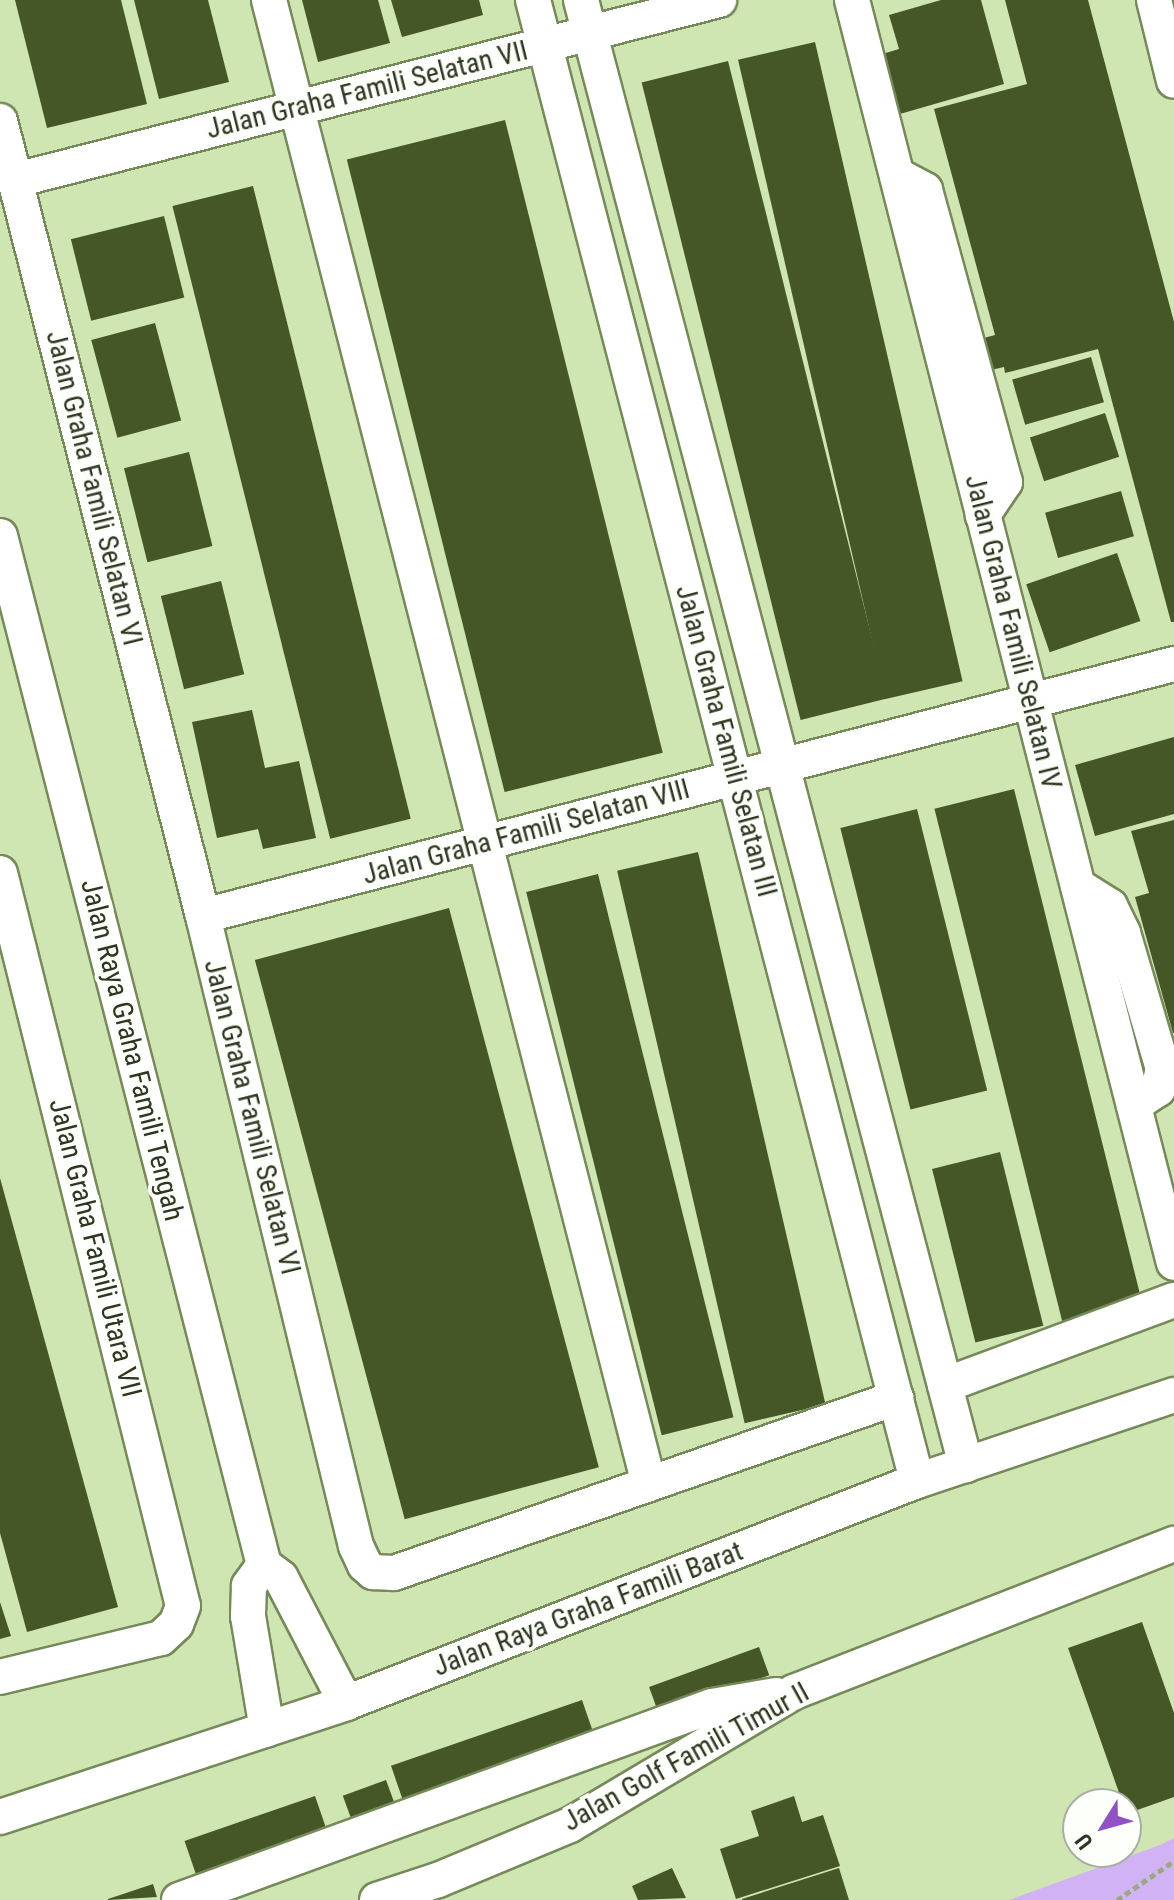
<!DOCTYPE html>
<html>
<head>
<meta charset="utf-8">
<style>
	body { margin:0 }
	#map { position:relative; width:1174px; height:1900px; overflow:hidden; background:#d0e6b2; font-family:"Roboto Condensed",sans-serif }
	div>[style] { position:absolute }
	.green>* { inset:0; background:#d1b2f4 }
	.building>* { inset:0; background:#455627; transform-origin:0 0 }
	.path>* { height:5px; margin-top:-2.5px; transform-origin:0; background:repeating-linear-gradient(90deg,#99aa81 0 6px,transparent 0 10px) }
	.roads { filter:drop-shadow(2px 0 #768a59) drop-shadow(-2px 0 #768a59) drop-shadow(0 2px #768a59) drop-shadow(0 -2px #768a59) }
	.minor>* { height:34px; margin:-17px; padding:0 17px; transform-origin:17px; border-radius:17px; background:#fff }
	span { translate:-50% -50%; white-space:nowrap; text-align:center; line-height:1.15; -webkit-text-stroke:8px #fcfffa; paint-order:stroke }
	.street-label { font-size:28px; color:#2e3621 }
	.north { position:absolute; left:1062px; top:1788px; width:80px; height:80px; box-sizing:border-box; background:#fcfffa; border:2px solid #aaafa3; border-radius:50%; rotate:233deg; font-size:22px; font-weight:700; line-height:32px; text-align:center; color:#2e3621 }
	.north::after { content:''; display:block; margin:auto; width:28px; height:36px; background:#9050c6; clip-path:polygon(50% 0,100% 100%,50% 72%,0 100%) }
</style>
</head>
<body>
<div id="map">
	<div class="green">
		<i style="clip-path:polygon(1174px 1838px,1174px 1900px,1009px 1900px,1160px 1845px)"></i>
	</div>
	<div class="building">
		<i style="clip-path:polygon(15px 0,121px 0,147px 104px,47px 128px)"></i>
		<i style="clip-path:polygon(134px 0,208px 0,229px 82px,159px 99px)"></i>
		<i style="clip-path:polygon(302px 0,378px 0,390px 43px,318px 62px)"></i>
		<i style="clip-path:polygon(391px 0,479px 0,483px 15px,402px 37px)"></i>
		<i style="clip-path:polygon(941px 0,981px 0,1004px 84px,886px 118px,869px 58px,899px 49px,889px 15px)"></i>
		<i style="clip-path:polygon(1005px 0,1088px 0,1174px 322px,1174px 622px,1171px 622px,1098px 349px,1005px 373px,1004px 367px,978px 373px,969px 342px,995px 335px,934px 109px,1027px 84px)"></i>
		<i style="left:815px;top:42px;width:656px;height:79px;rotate:77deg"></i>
		<i style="left:728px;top:61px;width:657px;height:89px;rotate:76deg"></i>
		<i style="left:505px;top:120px;width:652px;height:163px;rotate:76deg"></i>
		<i style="left:253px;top:186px;width:652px;height:83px;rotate:76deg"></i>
		<i style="left:164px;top:216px;width:84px;height:96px;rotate:76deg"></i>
		<i style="left:155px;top:323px;width:101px;height:66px;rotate:75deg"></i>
		<i style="left:1091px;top:357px;width:47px;height:82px;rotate:74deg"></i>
		<i style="left:1105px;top:413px;width:46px;height:79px;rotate:72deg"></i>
		<i style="left:189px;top:452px;width:97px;height:67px;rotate:76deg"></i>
		<i style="left:1121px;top:491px;width:47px;height:79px;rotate:74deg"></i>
		<i style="left:1117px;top:553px;width:72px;height:96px;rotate:71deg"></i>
		<i style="left:221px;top:581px;width:96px;height:62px;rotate:76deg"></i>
		<i style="clip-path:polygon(252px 710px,265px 768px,299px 761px,316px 838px,263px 849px,258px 829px,217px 838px,192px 722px)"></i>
		<i style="clip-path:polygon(1174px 737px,1174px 814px,1095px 836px,1075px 765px)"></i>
		<i style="left:1014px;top:789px;width:536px;height:82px;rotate:76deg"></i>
		<i style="left:917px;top:809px;width:290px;height:79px;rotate:76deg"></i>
		<i style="clip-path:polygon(1174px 820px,1174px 1033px,1173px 1033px,1135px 897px,1149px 893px,1131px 831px)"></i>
		<i style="left:698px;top:852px;width:567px;height:83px;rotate:77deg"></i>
		<i style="left:598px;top:874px;width:560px;height:74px;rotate:76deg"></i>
		<i style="left:449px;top:908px;width:579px;height:201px;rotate:75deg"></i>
		<i style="left:1000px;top:1152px;width:179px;height:70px;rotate:76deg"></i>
		<i style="clip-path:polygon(0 1178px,118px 1607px,27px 1632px,0 1533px)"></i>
		<i style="clip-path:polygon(0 1602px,11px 1636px,0 1639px)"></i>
		<i style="clip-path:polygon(1142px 1622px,1174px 1713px,1174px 1797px,1126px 1814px,1126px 1804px,1123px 1804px,1068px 1648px)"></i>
		<i style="left:759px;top:1647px;width:30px;height:117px;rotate:70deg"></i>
		<i style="left:582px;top:1700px;width:42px;height:202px;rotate:71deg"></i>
		<i style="left:386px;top:1780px;width:23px;height:46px;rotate:70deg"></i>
		<i style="left:315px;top:1796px;width:37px;height:138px;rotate:71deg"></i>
		<i style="clip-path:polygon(794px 1796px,802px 1822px,823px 1815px,840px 1866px,736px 1899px,720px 1849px,759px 1836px,751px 1811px)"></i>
		<i style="clip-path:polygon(672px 1868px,686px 1898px,638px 1900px,632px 1886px)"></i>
		<i style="clip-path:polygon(839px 1868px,849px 1900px,742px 1900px,742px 1899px)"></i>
		<i style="clip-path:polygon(153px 1884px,157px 1897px,108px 1900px,108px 1899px)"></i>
	</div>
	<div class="path">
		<i style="left:1117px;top:1900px;width:69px;rotate:-34.4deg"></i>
	</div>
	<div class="roads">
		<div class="minor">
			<i style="left:269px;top:0;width:1532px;rotate:75.64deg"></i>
			<i style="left:533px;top:0;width:1530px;rotate:75.46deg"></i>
			<i style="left:581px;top:0;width:1515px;rotate:75.28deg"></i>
			<i style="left:852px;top:0;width:1303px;rotate:75.7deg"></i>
			<i style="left:1154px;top:0;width:83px;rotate:76.1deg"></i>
			<i style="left:0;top:121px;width:821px;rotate:75.68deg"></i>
			<i style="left:203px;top:916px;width:648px;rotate:76.35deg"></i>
			<i style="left:356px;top:1546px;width:21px;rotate:65deg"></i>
			<i style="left:365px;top:1565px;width:11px;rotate:41deg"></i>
			<i style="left:373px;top:1572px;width:21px;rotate:3deg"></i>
			<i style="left:394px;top:1573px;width:532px;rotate:-19.22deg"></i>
			<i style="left:897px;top:175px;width:32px;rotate:28deg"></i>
			<i style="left:925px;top:190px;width:303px;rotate:74.7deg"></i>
			<i style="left:1005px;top:482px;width:40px;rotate:124deg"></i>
			<i style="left:16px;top:180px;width:726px;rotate:-14.36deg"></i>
			<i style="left:0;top:536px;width:1062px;rotate:75.61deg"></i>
			<i style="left:264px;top:1565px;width:21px;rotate:37deg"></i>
			<i style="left:281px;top:1578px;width:141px;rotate:62.5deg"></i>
			<i style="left:0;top:873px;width:755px;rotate:75.98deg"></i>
			<i style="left:183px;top:1606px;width:19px;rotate:111deg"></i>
			<i style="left:176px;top:1624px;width:21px;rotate:137deg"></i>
			<i style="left:161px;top:1638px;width:166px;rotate:166.4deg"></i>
			<i style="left:1078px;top:886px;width:38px;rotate:32deg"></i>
			<i style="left:1110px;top:906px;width:30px;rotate:64deg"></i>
			<i style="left:1123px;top:933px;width:142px;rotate:73.6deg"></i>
			<i style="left:1163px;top:1069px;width:21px;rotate:104deg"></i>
			<i style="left:1158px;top:1089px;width:29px;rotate:146deg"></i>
			<i style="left:203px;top:916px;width:1003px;rotate:-14.55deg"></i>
			<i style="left:945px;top:1385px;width:244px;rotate:-20.4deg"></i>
			<i style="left:264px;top:1565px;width:26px;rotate:126deg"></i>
			<i style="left:249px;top:1586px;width:30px;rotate:92deg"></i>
			<i style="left:248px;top:1616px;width:115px;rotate:80.5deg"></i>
			<i style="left:0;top:1817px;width:364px;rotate:-18.2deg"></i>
			<i style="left:346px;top:1703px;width:613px;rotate:-21.25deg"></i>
			<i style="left:917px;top:1481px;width:271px;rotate:-18.5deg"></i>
			<i style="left:179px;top:1900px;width:567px;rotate:-20deg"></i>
			<i style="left:712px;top:1706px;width:65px;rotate:-9.8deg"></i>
			<i style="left:377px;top:1900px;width:64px;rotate:-18.2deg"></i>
			<i style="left:438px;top:1880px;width:143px;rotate:-22.6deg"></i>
			<i style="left:570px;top:1825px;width:261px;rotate:-30.7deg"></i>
			<i style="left:794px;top:1692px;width:408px;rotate:-21.3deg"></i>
		</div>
	</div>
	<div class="street-label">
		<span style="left:367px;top:90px;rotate:-14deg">Jalan Graha Famili Selatan VII</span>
		<span style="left:94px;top:488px;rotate:76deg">Jalan Graha Famili Selatan VI</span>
		<span style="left:1013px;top:632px;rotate:76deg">Jalan Graha Famili Selatan IV</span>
		<span style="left:726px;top:741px;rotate:75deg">Jalan Graha Famili Selatan III</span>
		<span style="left:526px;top:832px;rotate:-15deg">Jalan Graha Famili Selatan VIII</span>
		<span style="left:132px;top:1050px;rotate:76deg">Jalan Raya Graha Famili Tengah</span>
		<span style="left:252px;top:1117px;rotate:76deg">Jalan Graha Famili Selatan VI</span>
		<span style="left:95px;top:1248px;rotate:76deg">Jalan Graha Famili Utara VII</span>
		<span style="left:588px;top:1609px;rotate:-21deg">Jalan Raya Graha Famili Barat</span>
		<span style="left:686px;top:1757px;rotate:-29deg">Jalan Golf Famili Timur II</span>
	</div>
	<div class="north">U</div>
</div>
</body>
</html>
